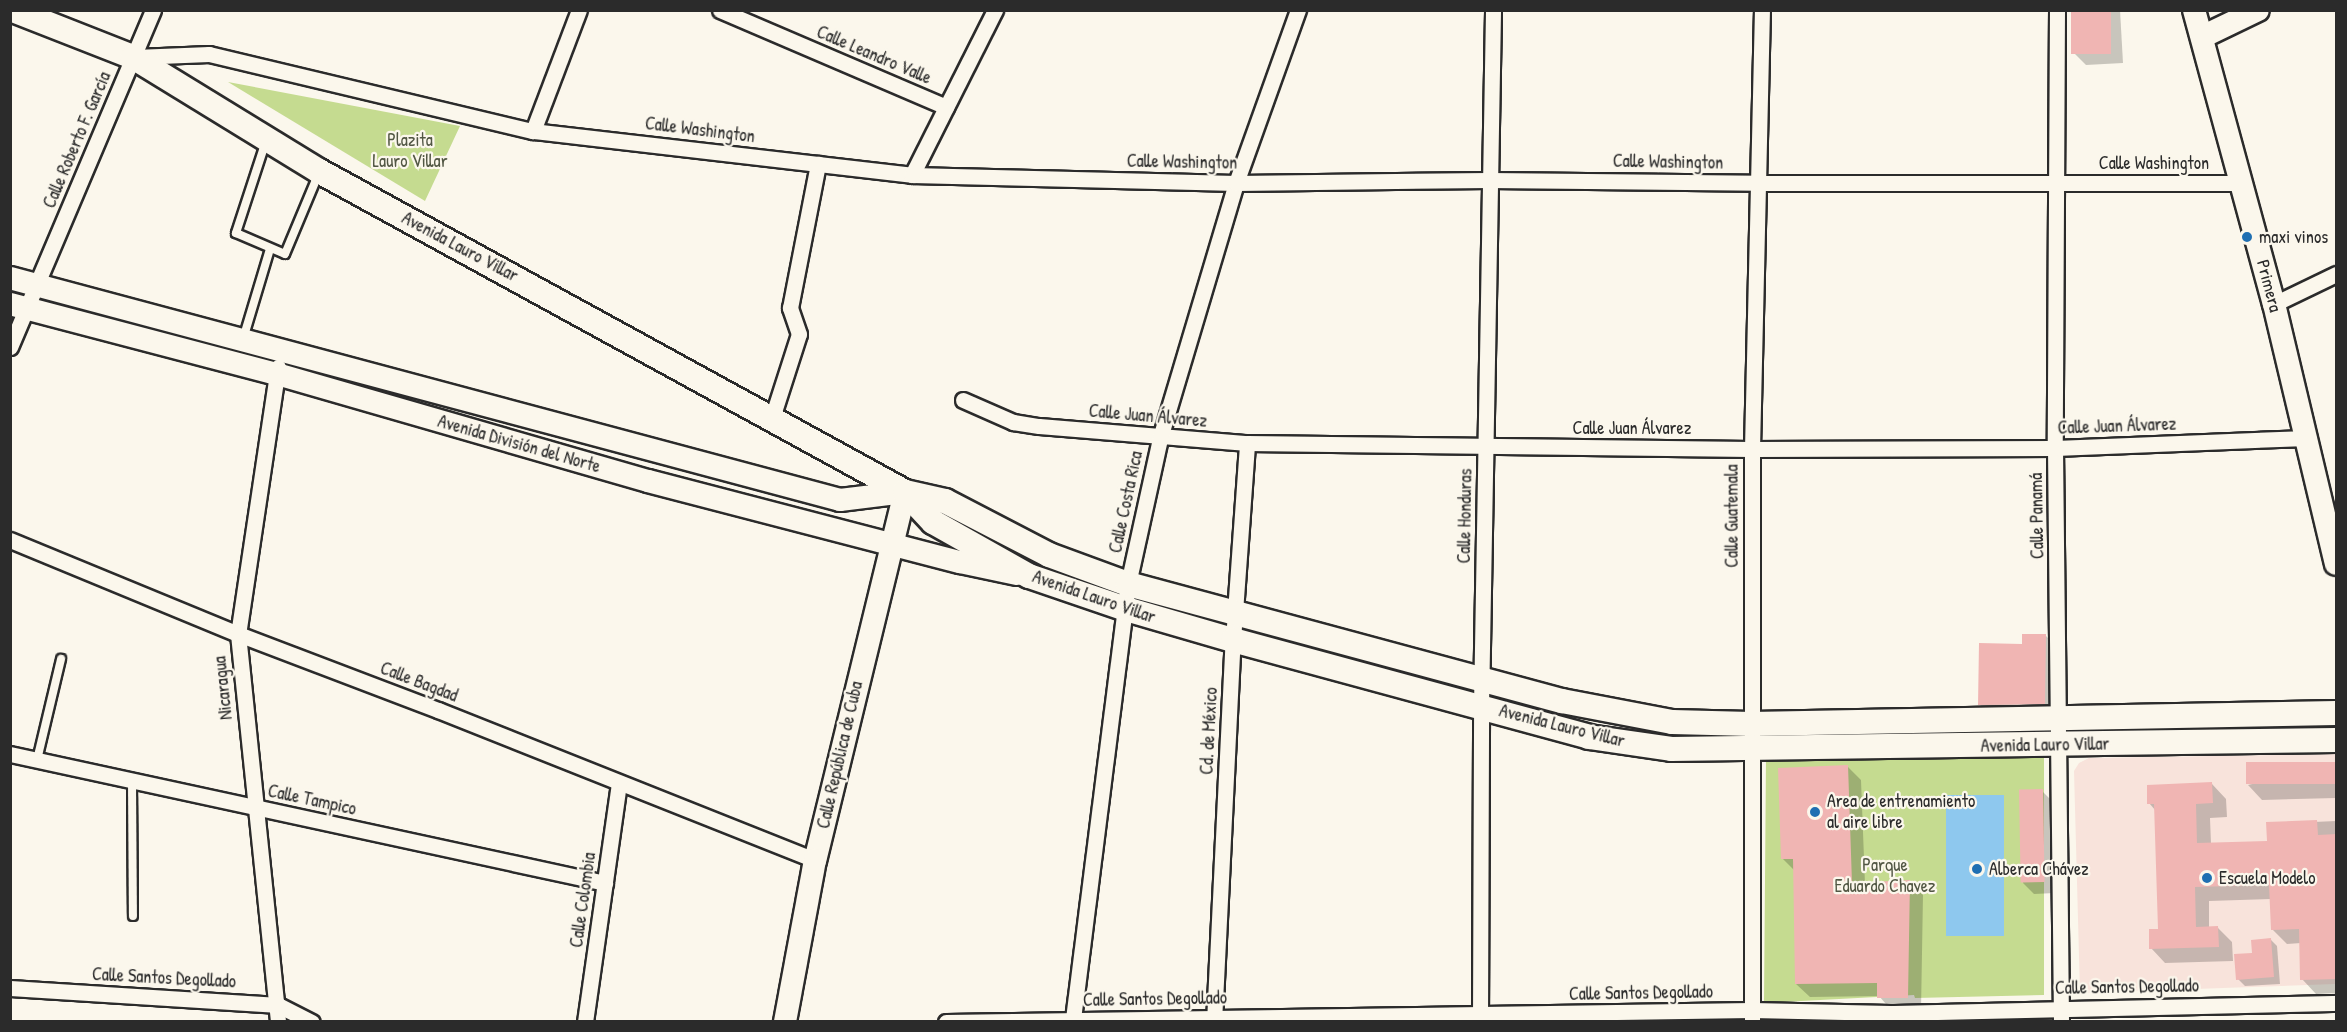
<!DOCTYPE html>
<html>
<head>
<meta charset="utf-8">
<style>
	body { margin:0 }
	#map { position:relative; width:2347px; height:1032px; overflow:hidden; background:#fbf7ec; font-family:"Patrick Hand",sans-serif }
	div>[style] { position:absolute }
	.built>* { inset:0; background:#f8e3db }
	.green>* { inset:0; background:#c5db90 }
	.water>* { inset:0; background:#8ec8ee; transform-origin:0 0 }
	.shadow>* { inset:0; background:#0003 }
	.building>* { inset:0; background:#f0b5b3; transform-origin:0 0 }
	.roads { filter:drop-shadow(2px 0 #2b2b2b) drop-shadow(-2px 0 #2b2b2b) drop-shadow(0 2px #2b2b2b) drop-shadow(0 -2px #2b2b2b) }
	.lane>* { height:8px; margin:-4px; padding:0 4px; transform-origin:4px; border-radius:4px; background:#fbf7ec }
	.street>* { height:15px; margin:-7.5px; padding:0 7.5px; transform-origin:7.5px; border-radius:7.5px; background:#fbf7ec }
	.secondary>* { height:22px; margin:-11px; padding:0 11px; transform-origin:11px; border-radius:11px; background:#fbf7ec }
	.primary>* { height:24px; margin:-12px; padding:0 12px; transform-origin:12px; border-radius:12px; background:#fbf7ec }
	.dots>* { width:16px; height:16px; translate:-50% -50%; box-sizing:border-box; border:3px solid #fbf7ec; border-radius:50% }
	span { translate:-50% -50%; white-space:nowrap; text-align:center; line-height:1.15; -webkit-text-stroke:4.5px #fbf7ec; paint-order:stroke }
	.street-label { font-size:18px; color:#2b2b2b }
	.park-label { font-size:18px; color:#525744 }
	.poi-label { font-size:18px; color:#2b2b2b }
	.left { translate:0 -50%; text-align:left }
	.frame { position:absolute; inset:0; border:12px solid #2b2b2b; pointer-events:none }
</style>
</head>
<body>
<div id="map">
	<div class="built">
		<i style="clip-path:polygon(2336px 754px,2336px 984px,2080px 993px,2074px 771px,2079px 763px,2089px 758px)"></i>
	</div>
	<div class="green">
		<i style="clip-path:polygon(228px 82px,460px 126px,425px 201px)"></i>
		<i style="clip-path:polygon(2044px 755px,2044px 995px,1915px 998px,1914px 995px,1764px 1003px,1766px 757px)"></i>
	</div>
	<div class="water">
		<i style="left:1946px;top:795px;width:58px;height:141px"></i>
	</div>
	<div class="shadow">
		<i style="clip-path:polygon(2073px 10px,2120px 10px,2123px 63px,2086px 65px,2075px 54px)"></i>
		<i style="clip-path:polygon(2045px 635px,2056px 646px,2055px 715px,1991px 716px,1980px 705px,2024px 645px)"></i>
		<i style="clip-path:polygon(2336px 764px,2336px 798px,2262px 800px,2248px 785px)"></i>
		<i style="clip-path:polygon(1848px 767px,1861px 780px,1865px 884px,1909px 881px,1923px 895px,1921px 1011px,1892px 1011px,1879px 996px,1810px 997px,1796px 984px,1794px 870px,1782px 858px)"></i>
		<i style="clip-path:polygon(2212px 784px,2226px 799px,2227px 817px,2210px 818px,2211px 844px,2268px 842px,2268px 824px,2336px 821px,2336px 993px,2316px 994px,2302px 979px,2301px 943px,2287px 944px,2272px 929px,2271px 899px,2209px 901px,2209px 928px,2218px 928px,2232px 942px,2233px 961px,2165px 963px,2151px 948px,2159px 931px,2156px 811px,2149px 803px)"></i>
		<i style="clip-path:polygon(2042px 791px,2053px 802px,2055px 893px,2034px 894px,2023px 883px)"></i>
		<i style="clip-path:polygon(2270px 939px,2277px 946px,2280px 984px,2245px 986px,2238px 979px,2254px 954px)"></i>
	</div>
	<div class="building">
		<i style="left:2071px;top:10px;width:40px;height:44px"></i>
		<i style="clip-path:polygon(2022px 634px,2046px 634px,2045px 704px,1978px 705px,1979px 643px,2022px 644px)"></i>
		<i style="left:2337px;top:762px;width:22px;height:91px;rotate:90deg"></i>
		<i style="clip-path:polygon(1848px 765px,1852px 883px,1910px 880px,1908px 998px,1877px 998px,1877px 983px,1795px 984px,1793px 859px,1781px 859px,1778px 768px)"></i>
		<i style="clip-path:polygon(2212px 782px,2213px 803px,2196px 804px,2197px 843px,2267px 841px,2266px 822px,2317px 820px,2318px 835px,2337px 834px,2337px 979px,2300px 980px,2299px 929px,2271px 930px,2269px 885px,2195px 887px,2196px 927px,2218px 926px,2219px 947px,2149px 949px,2149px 929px,2158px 929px,2154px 804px,2147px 804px,2147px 785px)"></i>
		<i style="left:2043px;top:789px;width:93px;height:24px;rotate:89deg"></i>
		<i style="clip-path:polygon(2271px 938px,2274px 977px,2236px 980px,2234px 954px,2252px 953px,2251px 940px)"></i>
	</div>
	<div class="roads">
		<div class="lane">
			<i style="left:266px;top:141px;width:97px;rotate:108.1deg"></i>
			<i style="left:236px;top:233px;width:53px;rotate:23.2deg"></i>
			<i style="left:285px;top:254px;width:86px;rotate:-67.3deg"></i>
			<i style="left:243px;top:339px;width:94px;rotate:-73.3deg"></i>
			<i style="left:37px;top:760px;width:104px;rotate:-76.6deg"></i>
			<i style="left:132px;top:782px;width:134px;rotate:89.6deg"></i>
		</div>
		<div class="street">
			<i style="left:720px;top:10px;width:246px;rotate:23.2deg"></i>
			<i style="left:2057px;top:10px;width:438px;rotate:90.3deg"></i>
			<i style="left:2055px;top:448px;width:574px;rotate:89.4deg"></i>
			<i style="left:135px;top:57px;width:74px;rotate:-2.3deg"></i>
			<i style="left:209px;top:54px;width:333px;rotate:13.4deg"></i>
			<i style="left:533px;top:131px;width:382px;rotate:6.6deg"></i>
			<i style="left:912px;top:175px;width:324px;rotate:1.4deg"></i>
			<i style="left:1236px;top:183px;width:253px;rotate:-0.7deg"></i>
			<i style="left:1489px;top:180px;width:269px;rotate:0.6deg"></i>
			<i style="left:1758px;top:183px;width:484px"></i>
			<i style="left:533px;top:131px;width:129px;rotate:-69.2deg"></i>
			<i style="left:912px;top:175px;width:185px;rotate:-63.3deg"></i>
			<i style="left:2274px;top:304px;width:69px;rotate:-25.8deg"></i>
			<i style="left:10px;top:347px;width:366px;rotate:-67deg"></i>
			<i style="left:278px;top:367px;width:270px;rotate:98.5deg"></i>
			<i style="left:238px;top:634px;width:390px;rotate:84.1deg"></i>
			<i style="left:963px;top:400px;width:55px;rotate:23.7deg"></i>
			<i style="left:1013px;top:422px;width:26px;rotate:9deg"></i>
			<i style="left:1039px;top:426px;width:209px;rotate:4.7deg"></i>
			<i style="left:1247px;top:443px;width:505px;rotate:0.68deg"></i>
			<i style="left:1752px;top:449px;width:303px;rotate:-0.2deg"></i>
			<i style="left:2055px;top:448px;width:252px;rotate:-2.3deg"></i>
			<i style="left:772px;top:418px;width:88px;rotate:-72.2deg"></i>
			<i style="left:799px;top:334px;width:28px;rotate:-109deg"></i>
			<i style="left:790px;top:308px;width:147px;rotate:-79deg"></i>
			<i style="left:10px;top:540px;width:247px;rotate:22.4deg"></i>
			<i style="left:238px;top:634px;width:214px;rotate:20.8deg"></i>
			<i style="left:438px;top:710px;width:406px;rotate:21.7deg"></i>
			<i style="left:10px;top:754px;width:609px;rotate:12.23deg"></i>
			<i style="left:10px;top:988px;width:269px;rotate:3.6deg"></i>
			<i style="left:278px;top:1005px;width:38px;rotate:27deg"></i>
			<i style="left:1073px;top:1019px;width:438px;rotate:-82.8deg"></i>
			<i style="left:1128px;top:584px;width:149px;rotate:-77.6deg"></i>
			<i style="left:1160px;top:438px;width:266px;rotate:-73.4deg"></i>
			<i style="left:1236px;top:183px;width:184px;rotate:-70.3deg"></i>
			<i style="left:585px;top:1022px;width:241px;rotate:-81.9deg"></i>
			<i style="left:946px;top:1022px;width:806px;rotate:-0.85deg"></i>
			<i style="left:1752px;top:1010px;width:138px;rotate:1.2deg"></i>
			<i style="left:1890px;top:1013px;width:446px;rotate:-1.3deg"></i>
			<i style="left:1214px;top:1022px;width:382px;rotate:-87.2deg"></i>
			<i style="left:1233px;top:640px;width:197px;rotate:-85.9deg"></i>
			<i style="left:1480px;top:1022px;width:316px;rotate:-89.8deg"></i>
			<i style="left:1481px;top:706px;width:696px;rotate:-89.01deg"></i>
			<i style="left:1752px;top:1022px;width:573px;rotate:-90deg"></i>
			<i style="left:1752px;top:449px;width:439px;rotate:-88.7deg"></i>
		</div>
		<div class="secondary">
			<i style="left:2194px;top:10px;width:305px;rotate:74.8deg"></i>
			<i style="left:2274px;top:304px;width:267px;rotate:76.6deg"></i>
			<i style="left:2202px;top:37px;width:62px;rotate:-25.7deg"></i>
			<i style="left:10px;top:278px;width:859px;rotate:14.97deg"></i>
			<i style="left:840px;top:500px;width:65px;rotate:-7deg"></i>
			<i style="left:905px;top:492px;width:379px;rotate:103.7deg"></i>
			<i style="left:815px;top:860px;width:165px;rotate:100.5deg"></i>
			<i style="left:10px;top:304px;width:276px;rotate:14.7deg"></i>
			<i style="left:277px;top:374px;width:386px;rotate:16.1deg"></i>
			<i style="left:648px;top:481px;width:322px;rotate:14.6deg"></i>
			<i style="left:960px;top:562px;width:58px;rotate:11.9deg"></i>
		</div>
		<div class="primary">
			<i style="left:13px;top:10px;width:129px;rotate:21.4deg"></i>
			<i style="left:133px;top:57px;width:218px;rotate:31.5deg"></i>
			<i style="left:319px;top:171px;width:668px;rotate:28.71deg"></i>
			<i style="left:905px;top:492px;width:41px;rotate:12.7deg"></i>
			<i style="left:945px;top:501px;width:117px;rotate:27.4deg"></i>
			<i style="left:1049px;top:555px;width:84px;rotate:20.2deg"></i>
			<i style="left:1128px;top:584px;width:449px;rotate:15.1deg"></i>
			<i style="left:1562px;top:701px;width:112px;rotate:10.8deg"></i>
			<i style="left:1672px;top:722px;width:79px;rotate:1.5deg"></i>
			<i style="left:1751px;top:724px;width:585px;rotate:-1.08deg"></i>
			<i style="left:905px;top:492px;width:41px;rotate:47deg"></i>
			<i style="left:933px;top:522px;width:110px;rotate:29.4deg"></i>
			<i style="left:1029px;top:576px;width:102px;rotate:18.8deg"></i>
			<i style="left:1126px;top:609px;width:111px;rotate:16.2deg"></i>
			<i style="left:1233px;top:640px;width:369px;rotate:15.2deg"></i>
			<i style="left:1589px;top:737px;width:83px;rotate:8.3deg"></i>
			<i style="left:1671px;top:749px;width:665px;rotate:-0.78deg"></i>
		</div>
	</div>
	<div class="dots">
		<i style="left:2247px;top:237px;background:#1f6fb2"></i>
		<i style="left:1815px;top:812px;background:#1f6fb2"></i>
		<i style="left:1977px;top:869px;background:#1f6fb2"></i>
		<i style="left:2207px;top:878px;background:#1f6fb2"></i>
	</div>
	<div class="street-label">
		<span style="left:874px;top:55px;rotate:23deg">Calle Leandro Valle</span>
		<span style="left:700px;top:130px;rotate:7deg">Calle Washington</span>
		<span style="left:77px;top:140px;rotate:-67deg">Calle Roberto F. García</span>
		<span style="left:1182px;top:162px;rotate:1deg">Calle Washington</span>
		<span style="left:1668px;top:162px;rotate:1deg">Calle Washington</span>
		<span style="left:2154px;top:163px">Calle Washington</span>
		<span style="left:460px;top:247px;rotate:28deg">Avenida Lauro Villar</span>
		<span style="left:2269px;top:286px;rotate:75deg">Primera</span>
		<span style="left:1148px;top:416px;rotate:5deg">Calle Juan Álvarez</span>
		<span style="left:2117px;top:426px;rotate:-2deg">Calle Juan Álvarez</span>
		<span style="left:1632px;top:428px">Calle Juan Álvarez</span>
		<span style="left:519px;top:444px;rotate:16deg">Avenida División del Norte</span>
		<span style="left:1126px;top:502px;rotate:-78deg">Calle Costa Rica</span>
		<span style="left:1465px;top:516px;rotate:-89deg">Calle Honduras</span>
		<span style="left:1732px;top:516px;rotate:-90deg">Calle Guatemala</span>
		<span style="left:2037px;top:516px;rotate:-91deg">Calle Panamá</span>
		<span style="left:1094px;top:597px;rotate:19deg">Avenida Lauro Villar</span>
		<span style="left:419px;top:682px;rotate:21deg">Calle Bagdad</span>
		<span style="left:223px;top:688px;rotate:-96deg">Nicaragua</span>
		<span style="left:1562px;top:726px;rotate:14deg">Avenida Lauro Villar</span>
		<span style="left:1209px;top:731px;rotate:-87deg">Cd. de México</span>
		<span style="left:2045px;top:745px;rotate:-1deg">Avenida Lauro Villar</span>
		<span style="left:840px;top:755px;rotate:-77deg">Calle República de Cuba</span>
		<span style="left:312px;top:800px;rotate:12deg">Calle Tampico</span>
		<span style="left:583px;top:900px;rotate:-82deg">Calle Colombia</span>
		<span style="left:164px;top:978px;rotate:3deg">Calle Santos Degollado</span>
		<span style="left:2127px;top:987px;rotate:-1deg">Calle Santos Degollado</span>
		<span style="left:1641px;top:993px;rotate:-1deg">Calle Santos Degollado</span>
		<span style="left:1155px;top:999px;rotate:-1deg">Calle Santos Degollado</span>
	</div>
	<div class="park-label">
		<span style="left:410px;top:151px">Plazita<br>Lauro Villar</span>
		<span style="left:1885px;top:876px">Parque<br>Eduardo Chavez</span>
	</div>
	<div class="poi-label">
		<span class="left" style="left:2259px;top:237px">maxi vinos</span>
		<span class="left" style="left:1827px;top:812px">Area de entrenamiento<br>al aire libre</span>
		<span class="left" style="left:1989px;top:869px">Alberca Chávez</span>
		<span class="left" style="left:2219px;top:878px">Escuela Modelo</span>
	</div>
	<div class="frame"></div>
</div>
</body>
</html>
